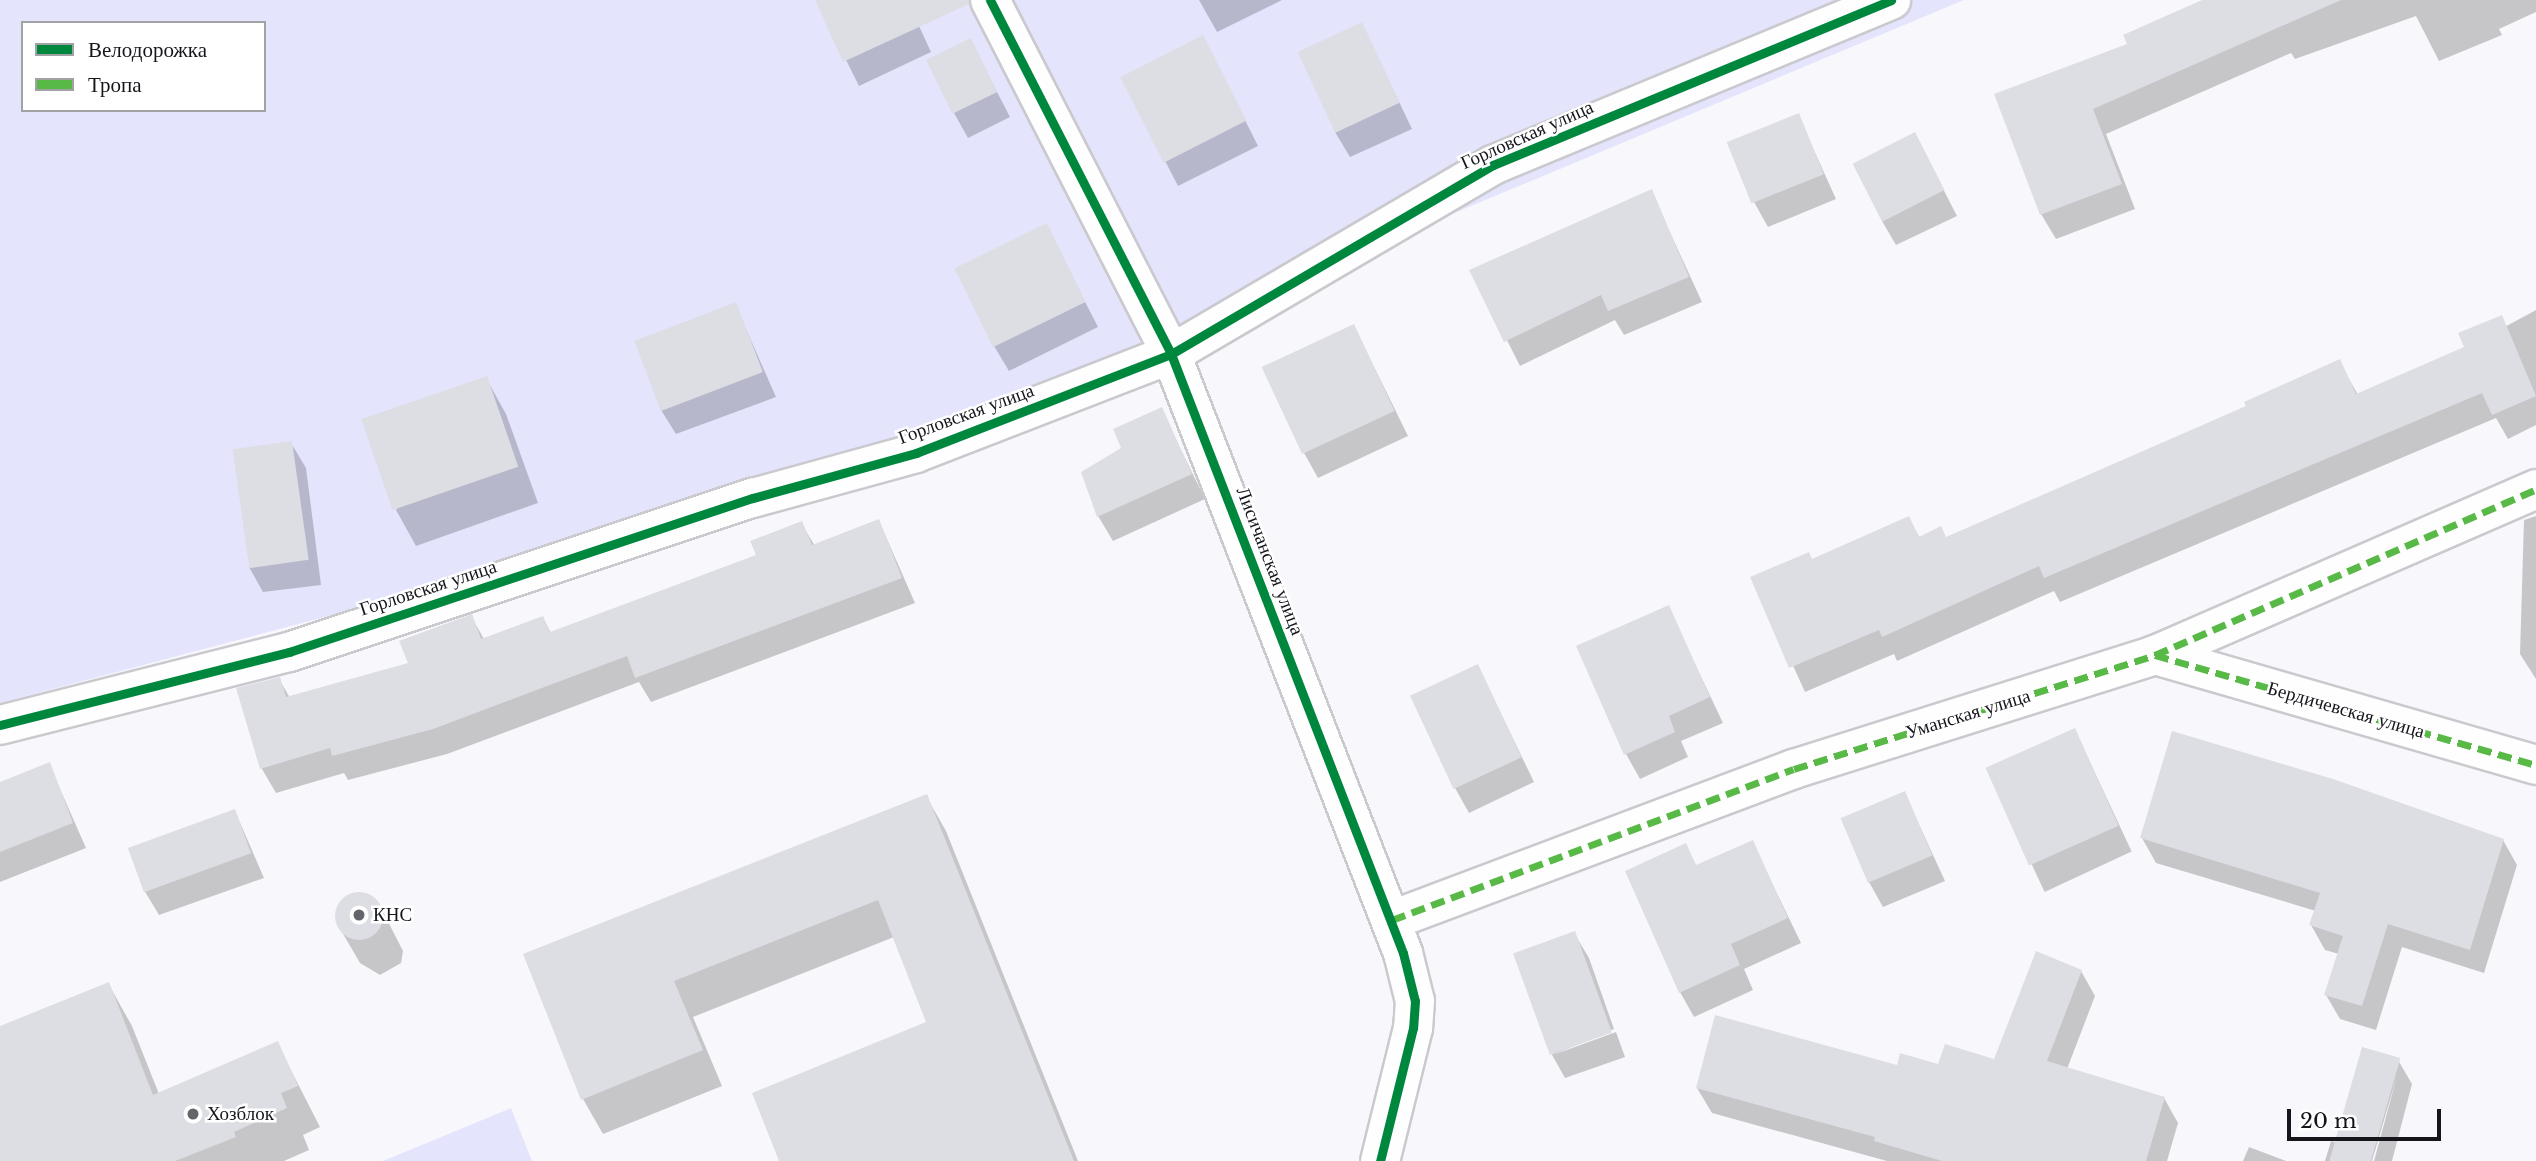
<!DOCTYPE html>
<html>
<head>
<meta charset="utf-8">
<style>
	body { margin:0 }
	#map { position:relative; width:2536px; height:1161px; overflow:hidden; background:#f8f8fc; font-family:"Libre Baskerville",serif }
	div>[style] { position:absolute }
	.green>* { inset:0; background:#e4e5fd }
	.shadow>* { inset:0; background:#0003; transform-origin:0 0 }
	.building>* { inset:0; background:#dddee3; transform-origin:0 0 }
	.round { border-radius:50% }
	.roads { filter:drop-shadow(2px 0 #c9c9ce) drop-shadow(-2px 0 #c9c9ce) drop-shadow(0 2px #c9c9ce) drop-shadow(0 -2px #c9c9ce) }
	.minor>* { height:38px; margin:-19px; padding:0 19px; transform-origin:19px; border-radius:19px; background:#fefeff }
	.quiet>* { height:7px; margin-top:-3.5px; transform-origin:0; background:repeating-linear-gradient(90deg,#58b947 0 14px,transparent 0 21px) }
	.cycleway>* { height:9px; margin:-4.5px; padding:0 4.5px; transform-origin:4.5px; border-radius:4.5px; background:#00873e }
	.dots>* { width:19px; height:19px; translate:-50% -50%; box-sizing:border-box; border:4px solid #fff; border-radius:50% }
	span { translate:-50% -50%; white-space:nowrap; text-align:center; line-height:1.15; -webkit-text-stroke:5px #fff; paint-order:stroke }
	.street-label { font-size:19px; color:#15161c }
	.poi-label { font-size:19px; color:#15161c }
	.left { translate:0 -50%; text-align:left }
	.legend { position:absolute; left:21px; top:21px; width:245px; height:91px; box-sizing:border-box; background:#fff; border:2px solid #a1a2a4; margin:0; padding:9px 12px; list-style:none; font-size:21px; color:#15161c }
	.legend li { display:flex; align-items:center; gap:14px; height:35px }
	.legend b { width:35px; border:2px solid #a1a2a4 }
	.scale { position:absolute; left:2287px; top:1109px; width:154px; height:32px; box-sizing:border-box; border:4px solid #15161c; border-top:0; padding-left:9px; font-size:21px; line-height:24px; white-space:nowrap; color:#15161c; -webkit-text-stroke:5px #fff; paint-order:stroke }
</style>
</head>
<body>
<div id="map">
	<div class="green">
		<i style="clip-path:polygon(evenodd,0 0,1964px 0,1146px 342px,1043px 395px,374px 604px,0 703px,0 0,23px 23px,264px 23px,264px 110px,23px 110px,23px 23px)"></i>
		<i style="clip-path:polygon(511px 1108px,532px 1161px,383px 1161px)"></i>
	</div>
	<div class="shadow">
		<i style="clip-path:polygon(816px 0,907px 0,931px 52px,859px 86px)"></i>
		<i style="clip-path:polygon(1199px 0,1282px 0,1217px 32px)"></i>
		<i style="clip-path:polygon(2207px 0,2536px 0,2536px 12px,2499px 29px,2502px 35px,2439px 61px,2416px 16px,2295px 59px,2291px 53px,2106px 134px,2135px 209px,2056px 239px,2041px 214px,1997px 95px,2129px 45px)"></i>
		<i style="clip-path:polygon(1362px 24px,1412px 129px,1350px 157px,1335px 132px)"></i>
		<i style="clip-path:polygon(970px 40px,1010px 117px,968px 138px,954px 113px)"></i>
		<i style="clip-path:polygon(1216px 62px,1258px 146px,1178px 186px,1122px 77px)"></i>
		<i style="clip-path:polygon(1798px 115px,1836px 199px,1768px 227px,1754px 202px)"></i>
		<i style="clip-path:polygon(1915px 134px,1957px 216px,1896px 245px,1882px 221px)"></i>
		<i style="clip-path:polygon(1651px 191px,1702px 302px,1624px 335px,1615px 320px,1520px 366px,1472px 271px)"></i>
		<i style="clip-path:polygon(1046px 226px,1098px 327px,1009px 371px,994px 346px)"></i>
		<i style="clip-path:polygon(735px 304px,776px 397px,676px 434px,661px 410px,636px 341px)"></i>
		<i style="clip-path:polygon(2536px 310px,2536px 425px,2508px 439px,2496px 418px,2060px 602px,2054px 591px,1897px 661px,1894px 654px,1805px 692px,1753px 578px,1812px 561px,1908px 518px,1920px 538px,1946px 538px,2248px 407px,2339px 361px,2358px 395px,2466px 348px)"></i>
		<i style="clip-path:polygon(1354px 326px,1408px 436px,1318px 478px,1304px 453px)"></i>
		<i style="clip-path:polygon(486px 378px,506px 414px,538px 503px,416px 546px,396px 510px)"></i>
		<i style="clip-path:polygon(1161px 409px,1205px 499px,1113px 541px,1098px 516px,1123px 449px)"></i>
		<i style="clip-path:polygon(291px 443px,306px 468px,321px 585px,263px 592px,249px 567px)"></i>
		<i style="clip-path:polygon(2536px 516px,2536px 679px,2520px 654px,2524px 520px)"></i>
		<i style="clip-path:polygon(879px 521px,915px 603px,651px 702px,639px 682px,447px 754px,348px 780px,344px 773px,276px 793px,262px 769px,238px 690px,279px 679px,290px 698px,410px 664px,471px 616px,484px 639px,543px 618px,551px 633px,758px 556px,801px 523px,815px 546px)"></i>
		<i style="clip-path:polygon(1668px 607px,1723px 723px,1681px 741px,1688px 757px,1640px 779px,1626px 754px)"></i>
		<i style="clip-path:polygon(1478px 666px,1534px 782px,1469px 813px,1455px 788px)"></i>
		<i style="left:2075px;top:730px;width:134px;height:96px;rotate:65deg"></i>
		<i style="clip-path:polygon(49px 764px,86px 848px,0 882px,0 784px)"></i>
		<i style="clip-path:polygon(1905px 794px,1945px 881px,1883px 907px,1869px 882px)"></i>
		<i style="clip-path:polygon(926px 796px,946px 831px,1078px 1161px,781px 1161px,928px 1023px,894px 937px,693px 1017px,722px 1086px,603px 1134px,583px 1099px,526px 955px)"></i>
		<i style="clip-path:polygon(235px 811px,264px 878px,159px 915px,144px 890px)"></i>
		<i style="clip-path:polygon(2142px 838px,2503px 840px,2517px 865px,2484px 973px,2402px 947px,2376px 1030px,2340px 1019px,2326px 995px,2339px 954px,2325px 950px,2311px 925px,2316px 911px,2156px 863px)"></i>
		<i style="clip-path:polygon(1752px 842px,1801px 943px,1744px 969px,1753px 990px,1694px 1017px,1680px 992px,1685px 846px,1697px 867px)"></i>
		<i style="clip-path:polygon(368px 895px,378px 902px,403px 951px,401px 963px,380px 975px,360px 963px,339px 927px,339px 905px,346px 897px)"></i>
		<i style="clip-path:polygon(1574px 933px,1589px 958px,1614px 1029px,1553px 1055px,1616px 1032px,1625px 1057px,1565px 1078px,1551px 1053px,1516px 954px)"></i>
		<i style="clip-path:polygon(2081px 971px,2095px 996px,2067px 1069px,2164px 1098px,2178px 1123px,2167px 1161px,1887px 1161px,1712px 1113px,1697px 1088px,1995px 1061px)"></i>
		<i style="clip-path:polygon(109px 985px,132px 1026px,159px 1094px,277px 1043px,320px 1127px,303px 1135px,309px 1150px,284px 1161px,0 1161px,0 1028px)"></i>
		<i style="clip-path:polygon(2398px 1060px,2412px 1084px,2392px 1161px,2374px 1161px,2397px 1076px,2372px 1161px,2325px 1161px,2331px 1141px,2338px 1143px)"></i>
		<i style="clip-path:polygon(2249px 1147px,2286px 1161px,2243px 1161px)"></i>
	</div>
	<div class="building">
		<i style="clip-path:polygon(815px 0,968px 0,969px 4px,843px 62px)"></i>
		<i style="clip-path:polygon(2202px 0,2341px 0,2093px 109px,2122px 184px,2040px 215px,1994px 94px,2127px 44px,2123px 35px)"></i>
		<i style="left:1362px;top:22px;width:89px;height:71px;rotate:65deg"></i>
		<i style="left:1203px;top:35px;width:96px;height:93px;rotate:63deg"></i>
		<i style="left:971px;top:38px;width:60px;height:50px;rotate:64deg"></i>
		<i style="left:1799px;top:113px;width:66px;height:78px;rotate:68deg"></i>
		<i style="left:1915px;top:132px;width:65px;height:70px;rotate:63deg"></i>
		<i style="clip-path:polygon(1652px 189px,1689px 277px,1608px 311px,1601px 295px,1504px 342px,1469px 270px)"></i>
		<i style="left:1047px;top:223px;width:88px;height:103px;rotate:64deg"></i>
		<i style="left:736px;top:302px;width:75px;height:109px;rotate:69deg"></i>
		<i style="clip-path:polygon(2502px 315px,2536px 396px,2492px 415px,2482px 393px,2044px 578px,2039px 566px,1882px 637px,1879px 630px,1789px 668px,1750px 577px,1809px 552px,1812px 559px,1909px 516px,1919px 537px,1941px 526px,1946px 537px,2246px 406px,2244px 402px,2340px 359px,2356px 394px,2464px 347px,2458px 333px)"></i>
		<i style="left:1354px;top:324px;width:96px;height:102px;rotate:65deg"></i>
		<i style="left:487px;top:376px;width:96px;height:133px;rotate:71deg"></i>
		<i style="clip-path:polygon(1162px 407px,1192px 474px,1097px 517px,1081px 472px,1121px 448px,1113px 429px)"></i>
		<i style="left:292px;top:441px;width:120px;height:60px;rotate:82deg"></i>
		<i style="clip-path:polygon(879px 519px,902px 578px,635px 678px,627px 656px,433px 729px,332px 756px,330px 748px,260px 769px,236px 688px,280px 677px,286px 697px,408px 663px,399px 641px,472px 614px,481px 639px,543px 616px,550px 632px,756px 555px,750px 541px,802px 521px,812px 545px)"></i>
		<i style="clip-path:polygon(1669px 605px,1710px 697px,1669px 716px,1675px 732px,1624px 755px,1576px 646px)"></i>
		<i style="left:1478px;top:664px;width:103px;height:75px;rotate:65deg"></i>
		<i style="left:2075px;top:728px;width:107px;height:98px;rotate:66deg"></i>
		<i style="clip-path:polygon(2172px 731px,2333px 779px,2504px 839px,2470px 950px,2388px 924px,2362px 1006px,2324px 995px,2343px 936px,2309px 925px,2320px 893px,2140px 838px)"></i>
		<i style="clip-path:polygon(50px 762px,73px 823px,0 852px,0 782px)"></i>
		<i style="left:1905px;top:791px;width:70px;height:70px;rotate:67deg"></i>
		<i style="clip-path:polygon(927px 794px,1074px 1161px,779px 1161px,752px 1093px,926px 1022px,878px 900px,674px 981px,703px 1050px,581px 1100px,523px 954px)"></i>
		<i style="left:235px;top:809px;width:47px;height:114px;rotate:70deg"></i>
		<i style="clip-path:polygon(1753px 840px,1788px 918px,1731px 944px,1740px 965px,1679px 993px,1625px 871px,1686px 843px,1696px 865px)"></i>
		<i class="round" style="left:335px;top:892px;width:48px;height:48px"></i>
		<i style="left:1575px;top:931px;width:108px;height:66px;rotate:70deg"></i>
		<i style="clip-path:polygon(2036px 951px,2082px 970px,2047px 1061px,2165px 1097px,2146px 1161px,1942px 1161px,1874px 1141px,1875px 1137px,1696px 1088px,1715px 1015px,1897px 1065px,1900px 1053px,1938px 1064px,1945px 1044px,1994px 1059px)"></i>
		<i style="clip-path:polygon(109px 982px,153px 1095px,278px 1041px,298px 1086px,281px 1093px,287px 1108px,234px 1132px,236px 1137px,175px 1161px,0 1161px,0 1026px)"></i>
		<i style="left:2362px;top:1047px;width:40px;height:118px;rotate:16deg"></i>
	</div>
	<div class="roads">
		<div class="minor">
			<i style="left:990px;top:0;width:398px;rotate:62.9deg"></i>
			<i style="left:1171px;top:354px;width:642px;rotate:68.83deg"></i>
			<i style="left:1403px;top:953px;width:49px;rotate:76deg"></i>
			<i style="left:1415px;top:1001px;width:27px;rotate:94deg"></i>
			<i style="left:1413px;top:1028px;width:137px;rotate:103.9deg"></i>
			<i style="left:2155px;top:655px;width:397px;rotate:16.1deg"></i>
			<i style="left:0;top:725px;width:298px;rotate:-14.2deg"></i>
			<i style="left:289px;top:652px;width:489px;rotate:-18.4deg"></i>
			<i style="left:753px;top:498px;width:169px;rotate:-15.4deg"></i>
			<i style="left:916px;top:453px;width:274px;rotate:-21.2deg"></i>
			<i style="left:1171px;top:354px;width:373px;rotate:-30.4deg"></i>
			<i style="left:1493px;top:165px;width:431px;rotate:-22.5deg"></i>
			<i style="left:1392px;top:920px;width:429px;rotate:-20.6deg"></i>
			<i style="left:1794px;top:769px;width:379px;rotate:-17.5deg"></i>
			<i style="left:2155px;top:655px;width:416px;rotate:-23.5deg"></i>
		</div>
	</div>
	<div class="quiet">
		<i style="left:2155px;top:655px;width:397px;rotate:16.1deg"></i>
		<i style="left:1392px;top:920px;width:429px;rotate:-20.6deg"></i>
		<i style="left:1794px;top:769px;width:379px;rotate:-17.5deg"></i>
		<i style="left:2155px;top:655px;width:416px;rotate:-23.5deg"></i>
	</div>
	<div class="cycleway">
		<i style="left:990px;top:0;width:398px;rotate:62.9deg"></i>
		<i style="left:1171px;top:354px;width:642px;rotate:68.83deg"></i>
		<i style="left:1403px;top:953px;width:49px;rotate:76deg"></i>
		<i style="left:1415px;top:1001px;width:27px;rotate:94deg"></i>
		<i style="left:1413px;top:1028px;width:137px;rotate:103.9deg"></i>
		<i style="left:0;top:725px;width:298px;rotate:-14.2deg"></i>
		<i style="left:289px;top:652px;width:489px;rotate:-18.4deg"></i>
		<i style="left:753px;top:498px;width:169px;rotate:-15.4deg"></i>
		<i style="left:916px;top:453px;width:274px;rotate:-21.2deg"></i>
		<i style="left:1171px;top:354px;width:373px;rotate:-30.4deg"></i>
		<i style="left:1493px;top:165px;width:431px;rotate:-22.5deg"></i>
	</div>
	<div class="dots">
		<i style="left:359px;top:915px;background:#64656a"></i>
		<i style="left:193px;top:1114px;background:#64656a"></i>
	</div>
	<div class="street-label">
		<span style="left:1527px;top:135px;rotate:-24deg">Горловская улица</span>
		<span style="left:966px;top:414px;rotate:-20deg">Горловская улица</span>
		<span style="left:1270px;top:561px;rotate:69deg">Лисичанская улица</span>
		<span style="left:428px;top:588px;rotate:-18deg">Горловская улица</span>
		<span style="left:2346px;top:710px;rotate:16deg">Бердичевская улица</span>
		<span style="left:1968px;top:714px;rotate:-17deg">Уманская улица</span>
	</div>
	<div class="poi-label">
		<span class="left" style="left:373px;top:915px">КНС</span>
		<span class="left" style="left:207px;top:1114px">Хозблок</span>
	</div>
	<ul class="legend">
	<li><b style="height:9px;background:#00873e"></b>Велодорожка</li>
	<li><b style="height:9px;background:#58b947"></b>Тропа</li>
	</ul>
	<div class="scale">20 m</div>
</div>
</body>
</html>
